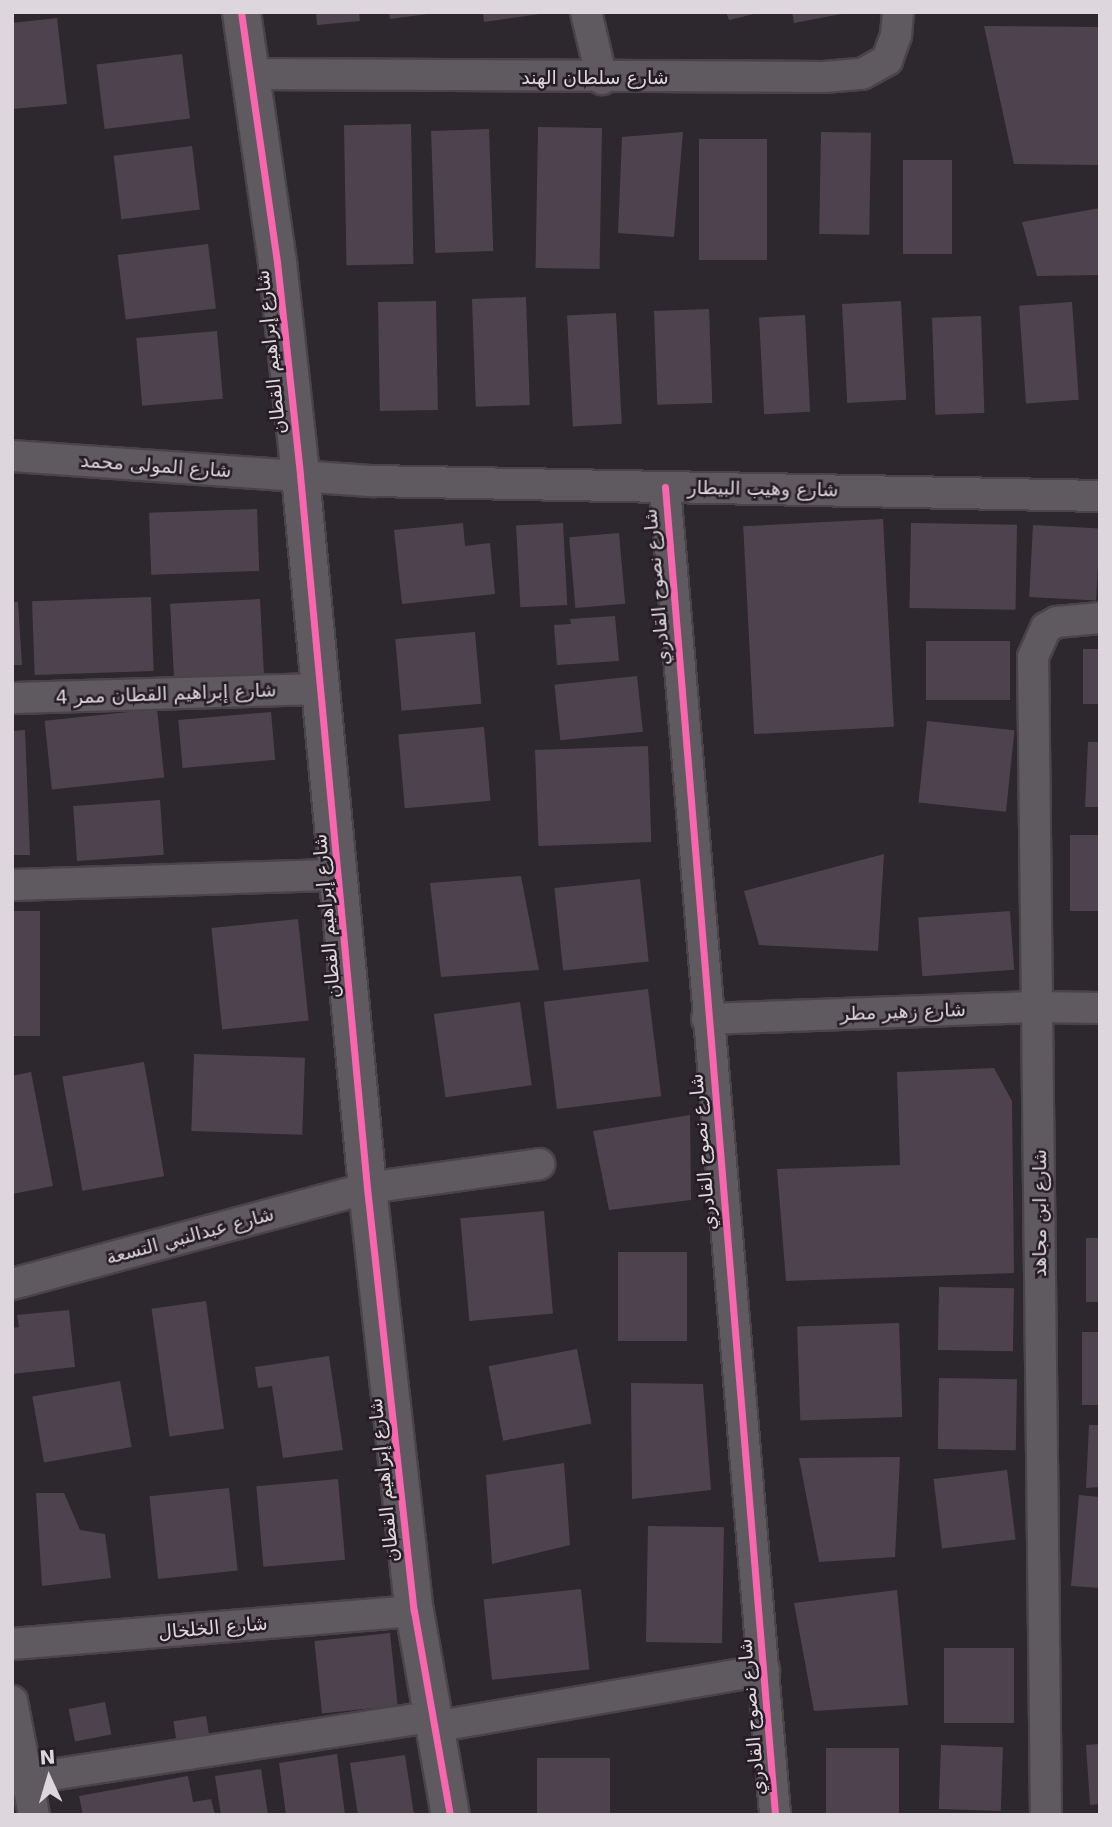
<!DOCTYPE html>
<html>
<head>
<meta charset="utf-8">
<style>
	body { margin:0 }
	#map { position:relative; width:1112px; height:1827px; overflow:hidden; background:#2d282d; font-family:"DejaVu Sans",Cairo,sans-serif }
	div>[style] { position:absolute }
	.building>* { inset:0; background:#4e424e; transform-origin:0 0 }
	.roads { filter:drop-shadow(2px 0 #4a4449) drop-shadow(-2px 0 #4a4449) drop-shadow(0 2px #4a4449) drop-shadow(0 -2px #4a4449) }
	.minor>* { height:30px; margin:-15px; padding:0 15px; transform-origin:15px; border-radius:15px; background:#5f5a5f }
	.tertiary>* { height:37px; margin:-18.5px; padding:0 18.5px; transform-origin:18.5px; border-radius:18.5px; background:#5f5a5f }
	.cycleway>* { height:7px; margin:-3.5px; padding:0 3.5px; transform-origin:3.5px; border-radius:3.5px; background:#f766af }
	span { translate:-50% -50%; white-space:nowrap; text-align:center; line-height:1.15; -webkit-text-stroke:5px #261c25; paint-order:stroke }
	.street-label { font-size:19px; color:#ddd6dc }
	.frame { position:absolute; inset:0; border:14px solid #ddd6dc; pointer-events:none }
	.north { position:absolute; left:14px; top:1743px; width:70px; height:70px; -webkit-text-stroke:5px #261c25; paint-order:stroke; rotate:356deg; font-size:19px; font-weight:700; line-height:28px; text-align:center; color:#ddd6dc }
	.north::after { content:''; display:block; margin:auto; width:24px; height:32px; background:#ddd6dc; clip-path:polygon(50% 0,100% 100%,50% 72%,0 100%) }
</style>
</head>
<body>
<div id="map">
	<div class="building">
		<i style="clip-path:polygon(316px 12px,359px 12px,360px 21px,317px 25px)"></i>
		<i style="clip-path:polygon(389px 12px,428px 12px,428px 14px,390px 19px)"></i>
		<i style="clip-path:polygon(483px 12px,540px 12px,540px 14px,484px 22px)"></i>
		<i style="clip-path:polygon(726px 12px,758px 12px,758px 13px,729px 20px)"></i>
		<i style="clip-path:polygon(792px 12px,841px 12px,841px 14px,794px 23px)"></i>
		<i style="clip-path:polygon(57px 18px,67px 104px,12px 109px,12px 23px)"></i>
		<i style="clip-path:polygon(984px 26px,1100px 27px,1100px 165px,1014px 164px)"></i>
		<i style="left:182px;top:54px;width:65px;height:86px;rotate:83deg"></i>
		<i style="left:411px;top:124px;width:140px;height:67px;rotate:89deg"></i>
		<i style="left:538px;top:127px;width:64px;height:141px;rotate:1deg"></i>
		<i style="left:489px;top:129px;width:122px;height:58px;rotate:88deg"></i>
		<i style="clip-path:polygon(683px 132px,674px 237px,618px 233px,622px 137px)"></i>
		<i style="left:821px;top:132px;width:50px;height:102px;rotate:1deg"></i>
		<i style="left:699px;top:139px;width:68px;height:121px"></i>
		<i style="left:192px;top:146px;width:64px;height:79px;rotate:83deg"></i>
		<i style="left:903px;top:160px;width:49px;height:94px"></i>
		<i style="clip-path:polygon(1100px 208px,1100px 275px,1037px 276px,1022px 222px)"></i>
		<i style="left:208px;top:244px;width:65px;height:91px;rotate:83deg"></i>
		<i style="left:526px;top:297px;width:108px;height:54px;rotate:88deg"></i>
		<i style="left:436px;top:301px;width:109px;height:58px;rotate:89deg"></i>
		<i style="left:901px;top:301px;width:99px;height:59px;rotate:87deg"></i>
		<i style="left:1072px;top:302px;width:98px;height:53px;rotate:86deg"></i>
		<i style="left:709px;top:309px;width:94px;height:55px;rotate:88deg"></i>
		<i style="left:616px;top:313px;width:111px;height:49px;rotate:87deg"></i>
		<i style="left:805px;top:315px;width:97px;height:46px;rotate:87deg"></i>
		<i style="left:981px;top:316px;width:97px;height:49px;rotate:88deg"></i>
		<i style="left:217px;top:331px;width:68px;height:81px;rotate:85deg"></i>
		<i style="left:257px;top:509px;width:62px;height:108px;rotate:88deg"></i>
		<i style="left:883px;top:519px;width:208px;height:140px;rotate:87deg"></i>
		<i style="clip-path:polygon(463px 523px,465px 546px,490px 543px,495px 594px,402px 604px,394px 530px)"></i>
		<i style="left:563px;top:523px;width:82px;height:47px;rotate:87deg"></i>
		<i style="left:911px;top:523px;width:106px;height:85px;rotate:1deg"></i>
		<i style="left:1033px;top:525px;width:67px;height:72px;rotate:3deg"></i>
		<i style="left:619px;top:533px;width:71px;height:50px;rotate:85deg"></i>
		<i style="left:151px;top:597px;width:74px;height:119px;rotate:88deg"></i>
		<i style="left:260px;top:599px;width:75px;height:90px;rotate:87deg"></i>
		<i style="clip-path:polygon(12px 602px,18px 602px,22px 665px,12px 665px)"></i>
		<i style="clip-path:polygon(615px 616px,619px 661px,557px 665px,554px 625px,571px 624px,570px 619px)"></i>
		<i style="left:475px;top:632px;width:72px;height:80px;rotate:85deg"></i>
		<i style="left:1010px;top:641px;width:59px;height:84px;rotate:90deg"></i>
		<i style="left:1083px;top:649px;width:17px;height:55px"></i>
		<i style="left:637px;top:676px;width:56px;height:83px;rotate:84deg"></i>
		<i style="left:157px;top:709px;width:69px;height:113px;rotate:84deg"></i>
		<i style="left:271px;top:712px;width:48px;height:93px;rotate:85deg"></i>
		<i style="left:927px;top:721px;width:88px;height:82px;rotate:6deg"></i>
		<i style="left:484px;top:727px;width:74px;height:86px;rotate:85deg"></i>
		<i style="clip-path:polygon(25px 730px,30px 855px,12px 855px,12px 731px)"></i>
		<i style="clip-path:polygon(1088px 742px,1100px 742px,1100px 807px,1085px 807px)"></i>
		<i style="left:648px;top:746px;width:96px;height:113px;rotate:88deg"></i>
		<i style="left:160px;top:800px;width:55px;height:87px;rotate:86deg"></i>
		<i style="left:1100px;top:835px;width:76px;height:30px;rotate:90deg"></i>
		<i style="clip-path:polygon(884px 854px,878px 951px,759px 945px,744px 891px)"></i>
		<i style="clip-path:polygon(521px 876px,539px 970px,441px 977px,430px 883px)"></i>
		<i style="left:640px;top:879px;width:83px;height:86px;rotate:84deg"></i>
		<i style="left:40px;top:911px;width:125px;height:28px;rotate:90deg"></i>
		<i style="left:1010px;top:911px;width:59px;height:92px;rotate:86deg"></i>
		<i style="left:298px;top:919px;width:102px;height:87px;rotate:84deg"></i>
		<i style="left:648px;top:989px;width:108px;height:105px;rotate:83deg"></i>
		<i style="left:520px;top:1002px;width:84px;height:87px;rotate:82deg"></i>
		<i style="left:194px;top:1054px;width:111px;height:77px;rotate:2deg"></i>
		<i style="left:144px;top:1062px;width:116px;height:83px;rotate:80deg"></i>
		<i style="clip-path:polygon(994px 1068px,1012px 1101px,1014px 1273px,786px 1281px,777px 1169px,900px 1165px,897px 1072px)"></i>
		<i style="clip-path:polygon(31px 1072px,53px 1186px,12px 1194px,12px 1076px)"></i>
		<i style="clip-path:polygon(690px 1115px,691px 1200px,609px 1210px,593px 1131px)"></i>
		<i style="left:544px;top:1211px;width:103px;height:84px;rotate:85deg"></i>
		<i style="left:1086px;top:1238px;width:14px;height:64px"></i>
		<i style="left:687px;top:1252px;width:89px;height:69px;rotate:90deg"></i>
		<i style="left:939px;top:1287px;width:75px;height:63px;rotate:1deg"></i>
		<i style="left:206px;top:1301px;width:129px;height:55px;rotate:82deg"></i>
		<i style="clip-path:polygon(69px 1310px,75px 1367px,12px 1374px,12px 1328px,19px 1327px,17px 1315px)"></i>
		<i style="left:899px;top:1323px;width:94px;height:102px;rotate:88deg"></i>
		<i style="left:1082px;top:1332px;width:18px;height:73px"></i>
		<i style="left:577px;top:1349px;width:76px;height:90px;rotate:79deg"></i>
		<i style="clip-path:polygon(329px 1356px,343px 1450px,283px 1458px,272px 1386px,258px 1388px,255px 1367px)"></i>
		<i style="left:939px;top:1378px;width:78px;height:71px;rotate:1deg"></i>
		<i style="left:120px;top:1381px;width:67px;height:89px;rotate:80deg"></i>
		<i style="clip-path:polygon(631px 1383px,703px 1384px,711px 1490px,632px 1499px)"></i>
		<i style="clip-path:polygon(1089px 1425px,1100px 1425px,1100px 1487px,1086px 1488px)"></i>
		<i style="clip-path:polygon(900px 1457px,895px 1557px,819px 1562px,799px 1458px)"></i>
		<i style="clip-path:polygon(564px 1463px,570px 1545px,492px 1564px,486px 1475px)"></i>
		<i style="left:1007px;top:1470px;width:70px;height:74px;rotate:83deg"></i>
		<i style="left:338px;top:1479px;width:81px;height:82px;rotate:85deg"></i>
		<i style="left:229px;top:1488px;width:83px;height:80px;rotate:84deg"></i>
		<i style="clip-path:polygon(36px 1493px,64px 1493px,80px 1530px,105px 1534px,111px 1578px,42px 1586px)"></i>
		<i style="clip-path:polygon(1079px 1495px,1100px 1497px,1100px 1588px,1071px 1586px)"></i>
		<i style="left:648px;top:1526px;width:76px;height:116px;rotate:1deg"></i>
		<i style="left:581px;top:1589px;width:81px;height:98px;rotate:84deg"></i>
		<i style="clip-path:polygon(897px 1590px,908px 1705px,814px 1711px,794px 1603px)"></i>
		<i style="left:390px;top:1633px;width:73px;height:76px;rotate:84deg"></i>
		<i style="left:1014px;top:1648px;width:75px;height:70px;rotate:90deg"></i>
		<i style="left:105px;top:1702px;width:33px;height:37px;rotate:79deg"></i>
		<i style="left:206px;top:1716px;width:19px;height:33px;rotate:81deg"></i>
		<i style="clip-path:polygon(1100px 1744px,1100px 1804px,1090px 1805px,1086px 1745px)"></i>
		<i style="left:941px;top:1745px;width:62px;height:64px;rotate:2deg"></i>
		<i style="left:899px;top:1748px;width:67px;height:73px;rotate:90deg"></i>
		<i style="clip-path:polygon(337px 1754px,345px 1815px,286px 1815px,279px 1763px)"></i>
		<i style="clip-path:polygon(405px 1755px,414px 1815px,358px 1815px,350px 1763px)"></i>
		<i style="left:537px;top:1758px;width:73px;height:57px"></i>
		<i style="clip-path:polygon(261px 1769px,268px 1815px,221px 1815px,215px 1776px)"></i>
		<i style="clip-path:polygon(188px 1776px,193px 1802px,211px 1799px,215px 1815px,83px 1815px,79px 1796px)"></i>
	</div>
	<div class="roads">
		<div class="minor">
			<i style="left:586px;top:12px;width:69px;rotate:76.6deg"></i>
			<i style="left:251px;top:74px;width:573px;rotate:0.3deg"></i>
			<i style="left:824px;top:77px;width:38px;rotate:-5deg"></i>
			<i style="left:862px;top:74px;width:29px;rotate:-29deg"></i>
			<i style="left:887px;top:60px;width:27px;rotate:-70deg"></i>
			<i style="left:896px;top:35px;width:23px;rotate:-85deg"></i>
			<i style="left:12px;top:456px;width:362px;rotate:4deg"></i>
			<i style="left:373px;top:481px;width:727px;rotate:1.18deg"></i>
			<i style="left:665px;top:487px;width:1333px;rotate:85.26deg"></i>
			<i style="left:12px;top:698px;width:308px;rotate:-1.7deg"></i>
			<i style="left:12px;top:885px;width:327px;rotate:-1.8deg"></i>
			<i style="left:707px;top:1019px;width:333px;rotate:-2.1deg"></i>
			<i style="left:1040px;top:1007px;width:60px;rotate:1deg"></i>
			<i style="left:12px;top:1284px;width:368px;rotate:-15.1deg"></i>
			<i style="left:367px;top:1188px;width:174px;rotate:-7.9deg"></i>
			<i style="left:12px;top:1644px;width:403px;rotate:-4.7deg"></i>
			<i style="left:12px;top:1701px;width:116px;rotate:79.1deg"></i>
			<i style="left:434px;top:1727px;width:335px;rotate:-9.8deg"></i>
			<i style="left:12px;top:1781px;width:425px;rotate:-8.7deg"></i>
			<i style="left:1046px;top:1815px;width:1158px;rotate:-90.64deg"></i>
			<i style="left:1033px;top:657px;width:32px;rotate:-66deg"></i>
			<i style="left:1046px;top:628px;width:13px;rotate:-29deg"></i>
			<i style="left:1057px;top:622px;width:43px;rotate:-5.3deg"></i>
		</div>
		<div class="tertiary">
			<i style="left:241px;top:12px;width:253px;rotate:81.8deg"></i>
			<i style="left:277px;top:262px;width:214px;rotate:83.8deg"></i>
			<i style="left:300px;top:475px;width:716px;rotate:84.63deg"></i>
			<i style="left:367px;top:1188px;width:426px;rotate:83.7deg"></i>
			<i style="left:414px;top:1611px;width:207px;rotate:80deg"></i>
		</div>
	</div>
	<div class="cycleway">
		<i style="left:241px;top:12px;width:253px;rotate:81.8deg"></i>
		<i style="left:277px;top:262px;width:214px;rotate:83.8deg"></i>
		<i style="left:300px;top:475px;width:716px;rotate:84.63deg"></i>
		<i style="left:367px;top:1188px;width:426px;rotate:83.7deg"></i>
		<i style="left:414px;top:1611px;width:207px;rotate:80deg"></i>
		<i style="left:665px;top:487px;width:1333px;rotate:85.26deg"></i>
	</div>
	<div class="street-label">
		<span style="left:595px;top:78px">شارع سلطان الهند</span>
		<span style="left:271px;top:352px;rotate:-96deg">شارع إبراهيم القطان</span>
		<span style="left:156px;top:466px;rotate:4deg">شارع المولى محمد</span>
		<span style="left:763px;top:489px;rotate:1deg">شارع وهيب البيطار</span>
		<span style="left:657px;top:587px;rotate:-95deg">شارع نصوح القادري</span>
		<span style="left:166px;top:694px;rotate:-2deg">شارع إبراهيم القطان ممر 4</span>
		<span style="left:327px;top:916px;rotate:-95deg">شارع إبراهيم القطان</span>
		<span style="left:903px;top:1012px;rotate:-2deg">شارع زهير مطر</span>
		<span style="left:703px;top:1152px;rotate:-95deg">شارع نصوح القادري</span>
		<span style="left:1040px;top:1213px;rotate:-90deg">شارع ابن مجاهد</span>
		<span style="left:190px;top:1236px;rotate:-15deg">شارع عبدالنبي التسعة</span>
		<span style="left:384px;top:1480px;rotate:-96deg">شارع إبراهيم القطان</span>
		<span style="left:213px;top:1628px;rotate:-5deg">شارع الخلخال</span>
		<span style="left:752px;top:1717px;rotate:-95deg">شارع نصوح القادري</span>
	</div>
	<div class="frame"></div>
	<div class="north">N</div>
</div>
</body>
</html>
